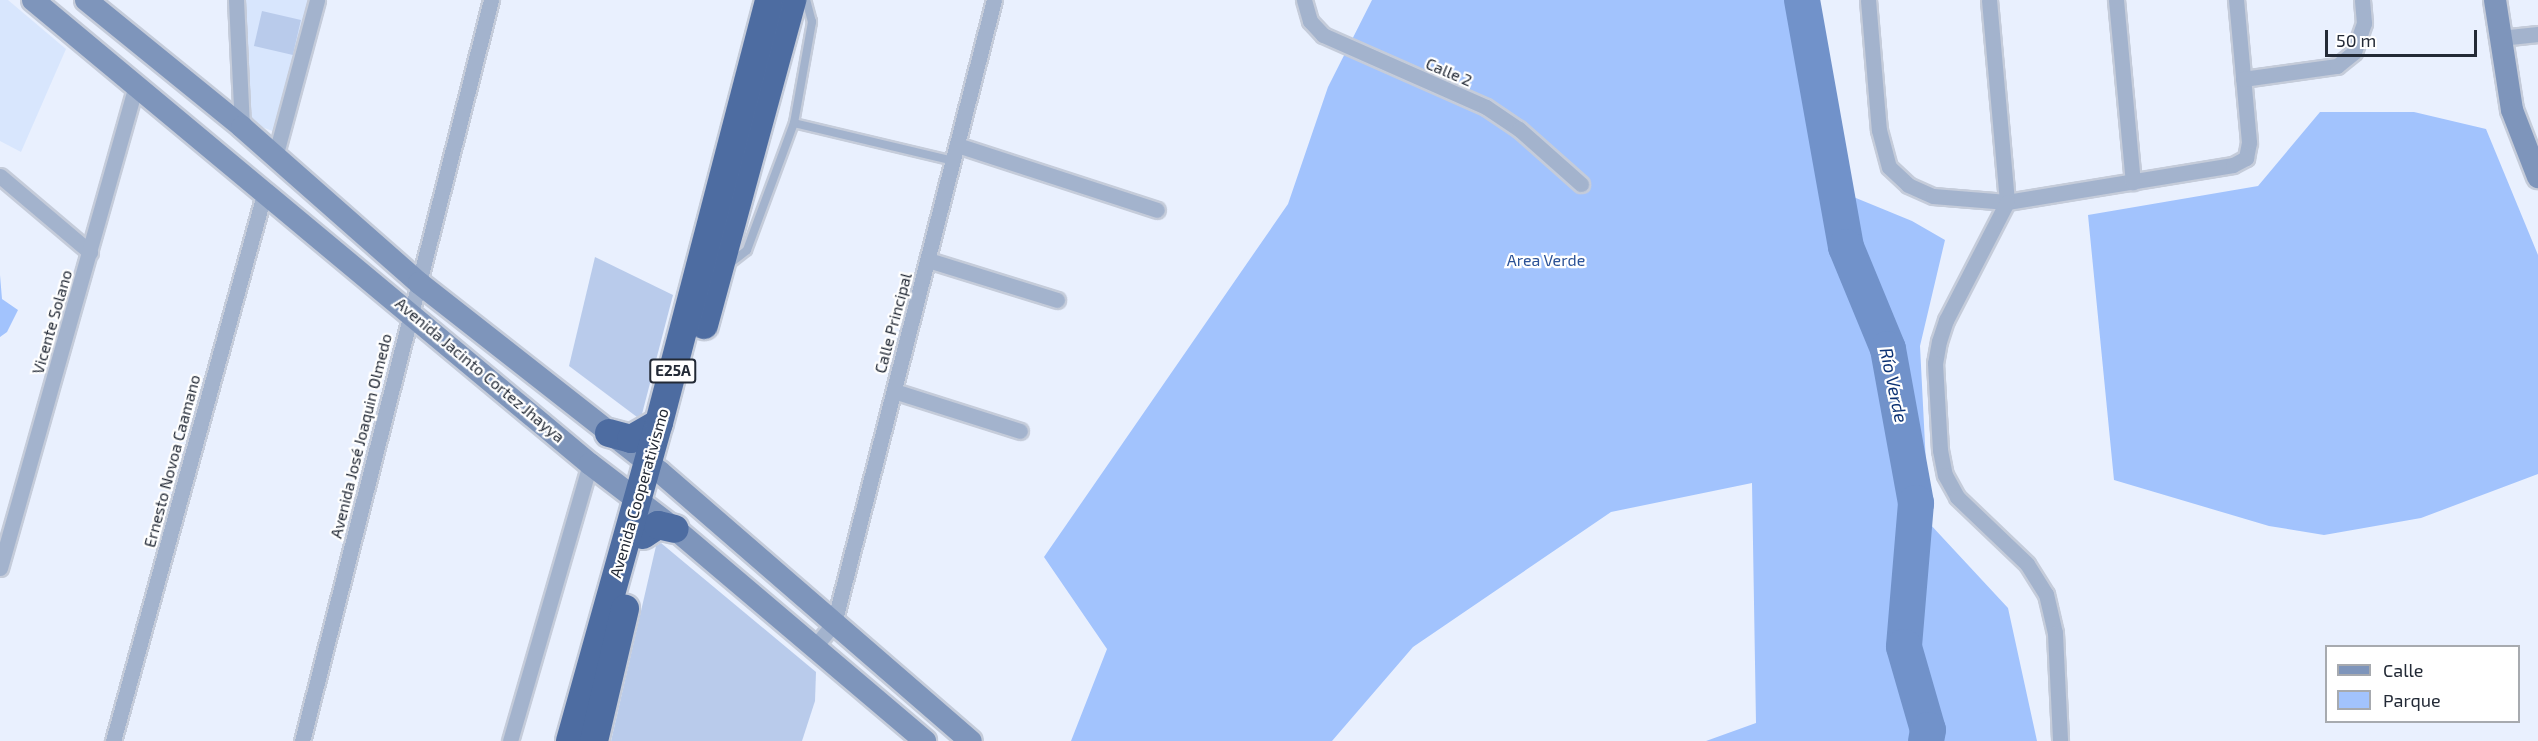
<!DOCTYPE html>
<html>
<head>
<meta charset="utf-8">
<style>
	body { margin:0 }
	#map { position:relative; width:2538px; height:741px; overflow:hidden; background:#e9f0fe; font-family:"Exo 2",sans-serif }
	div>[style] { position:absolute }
	.built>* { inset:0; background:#d8e6fd }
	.green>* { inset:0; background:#a2c3fd }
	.river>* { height:36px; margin:-18px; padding:0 18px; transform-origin:18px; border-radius:18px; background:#7192ca }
	.building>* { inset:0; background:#b9cbeb; transform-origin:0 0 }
	.roads { filter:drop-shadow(2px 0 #c5ccda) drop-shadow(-2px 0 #c5ccda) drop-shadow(0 2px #c5ccda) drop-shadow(0 -2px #c5ccda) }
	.lane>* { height:8px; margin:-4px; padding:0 4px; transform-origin:4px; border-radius:4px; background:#a3b3cd }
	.street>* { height:15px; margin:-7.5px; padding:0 7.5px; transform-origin:7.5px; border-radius:7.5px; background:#a3b3cd }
	.secondary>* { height:22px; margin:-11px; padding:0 11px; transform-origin:11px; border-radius:11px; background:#7e95bb }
	.highway>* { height:28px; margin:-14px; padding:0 14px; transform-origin:14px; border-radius:14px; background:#4d6ca1 }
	span { translate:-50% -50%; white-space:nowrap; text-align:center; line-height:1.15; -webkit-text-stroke:4.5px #fff; paint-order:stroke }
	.shield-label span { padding:2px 4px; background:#fff; border:2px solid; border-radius:4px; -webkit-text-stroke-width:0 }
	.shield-label { font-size:15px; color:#232a36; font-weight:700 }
	.street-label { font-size:16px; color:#232a36 }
	.park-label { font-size:16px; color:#2b5297 }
	.water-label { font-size:18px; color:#0b3173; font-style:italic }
	.legend { position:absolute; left:2325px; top:645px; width:195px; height:78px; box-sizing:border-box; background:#fff; border:2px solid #a7aaaf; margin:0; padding:8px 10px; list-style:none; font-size:18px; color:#232a36 }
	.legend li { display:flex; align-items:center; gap:12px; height:30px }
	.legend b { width:30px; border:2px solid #a7aaaf }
	.scale { position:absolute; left:2325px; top:30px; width:152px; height:27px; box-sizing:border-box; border:3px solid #232a36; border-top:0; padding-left:8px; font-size:18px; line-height:21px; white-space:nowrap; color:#232a36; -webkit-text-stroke:4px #fff; paint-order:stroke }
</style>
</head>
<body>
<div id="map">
	<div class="built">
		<i style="clip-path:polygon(0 0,8px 0,66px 49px,21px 152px,0 141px)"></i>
		<i style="clip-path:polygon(245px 0,310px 0,275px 132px,249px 122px)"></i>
	</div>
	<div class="green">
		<i style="clip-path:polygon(1372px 0,1810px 0,1811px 63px,1834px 189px,1912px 221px,1945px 240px,1920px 346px,1929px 523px,2008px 608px,2037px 741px,1706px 741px,1756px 723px,1752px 483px,1611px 512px,1413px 647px,1332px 741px,1071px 741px,1107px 649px,1044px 557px,1288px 204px,1328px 87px)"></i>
		<i style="clip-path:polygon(2320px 112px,2414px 112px,2486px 129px,2538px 255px,2538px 474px,2421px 518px,2324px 535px,2269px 526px,2114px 480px,2088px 215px,2258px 186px)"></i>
		<i style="clip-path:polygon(0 275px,2px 299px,18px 310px,7px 332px,0 337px)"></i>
	</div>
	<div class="river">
		<i style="left:1802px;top:0;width:251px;rotate:79.9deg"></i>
		<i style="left:1846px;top:247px;width:110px;rotate:67.6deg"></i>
		<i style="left:1888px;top:349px;width:157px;rotate:79.7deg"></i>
		<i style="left:1916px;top:503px;width:144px;rotate:94.8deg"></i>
		<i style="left:1904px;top:647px;width:86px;rotate:73.9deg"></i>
		<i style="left:1928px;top:730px;width:11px;rotate:100deg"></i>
	</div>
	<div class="building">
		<i style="left:262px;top:11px;width:40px;height:36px;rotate:13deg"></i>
		<i style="clip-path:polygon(595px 257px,673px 295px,642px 414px,637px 417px,569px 366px)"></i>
		<i style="clip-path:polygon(661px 543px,816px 672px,815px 701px,802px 741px,611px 741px,656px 546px)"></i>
	</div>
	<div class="roads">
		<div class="lane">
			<i style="left:794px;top:123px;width:163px;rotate:13.4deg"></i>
			<i style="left:728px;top:265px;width:24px;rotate:-38deg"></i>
			<i style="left:747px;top:250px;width:135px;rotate:-69.7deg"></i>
			<i style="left:794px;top:123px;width:103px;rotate:-79.9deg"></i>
			<i style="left:812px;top:22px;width:23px;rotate:-105deg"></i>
		</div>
		<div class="street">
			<i style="left:236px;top:0;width:127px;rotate:87.3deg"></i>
			<i style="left:1304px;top:0;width:22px;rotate:74deg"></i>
			<i style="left:1310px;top:21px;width:19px;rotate:47deg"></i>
			<i style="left:1323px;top:35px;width:178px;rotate:23.8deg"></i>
			<i style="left:1486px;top:107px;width:40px;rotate:34deg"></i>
			<i style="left:1519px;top:129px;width:83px;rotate:41.6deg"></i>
			<i style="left:1868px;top:0;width:130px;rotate:85.2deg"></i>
			<i style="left:1879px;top:130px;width:38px;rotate:75deg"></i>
			<i style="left:1889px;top:167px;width:26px;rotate:43deg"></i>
			<i style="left:1908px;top:185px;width:27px;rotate:24deg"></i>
			<i style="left:1933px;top:196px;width:74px;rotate:4.6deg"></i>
			<i style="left:2007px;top:202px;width:229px;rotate:-9.3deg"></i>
			<i style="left:2233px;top:165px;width:15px;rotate:-28deg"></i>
			<i style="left:2246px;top:158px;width:16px;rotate:-79deg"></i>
			<i style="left:2249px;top:142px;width:143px;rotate:-95.2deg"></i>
			<i style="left:1989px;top:0;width:203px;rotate:84.9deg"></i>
			<i style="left:2007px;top:202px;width:133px;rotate:117.3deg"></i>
			<i style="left:1946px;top:320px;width:22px;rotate:108deg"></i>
			<i style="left:1939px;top:341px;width:22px;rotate:100deg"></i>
			<i style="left:1935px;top:363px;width:87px;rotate:86.7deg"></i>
			<i style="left:1940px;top:450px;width:25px;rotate:79deg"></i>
			<i style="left:1945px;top:475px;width:25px;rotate:61deg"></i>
			<i style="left:1957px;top:497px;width:97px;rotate:43.7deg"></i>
			<i style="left:2027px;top:564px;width:36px;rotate:58deg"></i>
			<i style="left:2046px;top:594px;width:40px;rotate:77deg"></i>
			<i style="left:2055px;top:633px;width:108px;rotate:87.3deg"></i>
			<i style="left:2116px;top:0;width:183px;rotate:84.7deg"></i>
			<i style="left:2500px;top:38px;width:38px;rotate:-6deg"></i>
			<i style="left:2243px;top:79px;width:95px;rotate:-7.9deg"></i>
			<i style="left:2337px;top:66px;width:22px;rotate:-39deg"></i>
			<i style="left:2354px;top:52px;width:31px;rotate:-71deg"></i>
			<i style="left:2364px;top:23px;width:23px;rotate:-95deg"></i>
			<i style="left:957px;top:145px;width:210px;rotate:18deg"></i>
			<i style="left:275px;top:157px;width:163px;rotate:-75deg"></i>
			<i style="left:0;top:176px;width:118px;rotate:40.2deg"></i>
			<i style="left:928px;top:260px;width:135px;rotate:17.2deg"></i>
			<i style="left:894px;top:391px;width:132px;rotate:17.6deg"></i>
			<i style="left:0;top:568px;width:502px;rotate:-74.27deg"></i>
			<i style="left:813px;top:649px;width:33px;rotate:-51deg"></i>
			<i style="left:834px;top:623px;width:643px;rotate:-75.6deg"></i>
			<i style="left:113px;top:741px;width:571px;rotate:-74.55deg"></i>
			<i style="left:302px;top:741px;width:765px;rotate:-75.69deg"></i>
			<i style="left:510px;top:741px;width:288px;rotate:-73.9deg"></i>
		</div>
		<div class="secondary">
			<i style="left:33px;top:0;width:725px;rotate:39.8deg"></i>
			<i style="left:590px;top:464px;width:107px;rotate:37.4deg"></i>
			<i style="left:675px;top:529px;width:328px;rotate:40.3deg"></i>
			<i style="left:86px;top:0;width:201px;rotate:39.1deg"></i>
			<i style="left:242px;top:127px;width:236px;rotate:41.4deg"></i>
			<i style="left:419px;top:283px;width:306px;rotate:38.1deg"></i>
			<i style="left:660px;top:472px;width:411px;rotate:40.9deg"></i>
			<i style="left:2495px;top:0;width:111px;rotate:81.2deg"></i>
			<i style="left:2512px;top:110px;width:72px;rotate:68.8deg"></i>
		</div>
		<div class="highway">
			<i style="left:704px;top:325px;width:337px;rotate:-74.8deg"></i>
			<i style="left:609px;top:433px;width:23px;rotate:15deg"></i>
			<i style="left:631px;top:439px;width:32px;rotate:-30deg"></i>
			<i style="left:643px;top:535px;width:18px;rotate:-34deg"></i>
			<i style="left:658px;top:525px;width:17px;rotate:13deg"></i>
			<i style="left:570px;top:741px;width:330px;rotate:-74.4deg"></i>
			<i style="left:659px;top:423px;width:437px;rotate:-75.4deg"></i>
			<i style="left:594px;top:741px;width:136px;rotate:-76.8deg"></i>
		</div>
	</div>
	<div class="shield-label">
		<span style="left:673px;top:371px">E25A</span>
	</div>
	<div class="street-label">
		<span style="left:1449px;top:72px;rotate:23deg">Calle 2</span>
		<span style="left:52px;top:322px;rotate:-74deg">Vicente Solano</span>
		<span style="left:893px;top:323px;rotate:-75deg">Calle Principal</span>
		<span style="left:480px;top:370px;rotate:40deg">Avenida Jacinto Cortez Jhayya</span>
		<span style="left:361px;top:436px;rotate:-76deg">Avenida José Joaquin Olmedo</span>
		<span style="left:172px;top:461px;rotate:-75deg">Ernesto Novoa Caamano</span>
		<span style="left:639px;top:493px;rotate:-74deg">Avenida Cooperativismo</span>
	</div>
	<div class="park-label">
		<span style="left:1546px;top:260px">Area Verde</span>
	</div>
	<div class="water-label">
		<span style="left:1894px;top:385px;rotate:78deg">Río Verde</span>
	</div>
	<ul class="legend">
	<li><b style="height:8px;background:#7e95bb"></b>Calle</li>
	<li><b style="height:16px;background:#a2c3fd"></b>Parque</li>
	</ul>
	<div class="scale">50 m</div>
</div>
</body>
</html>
